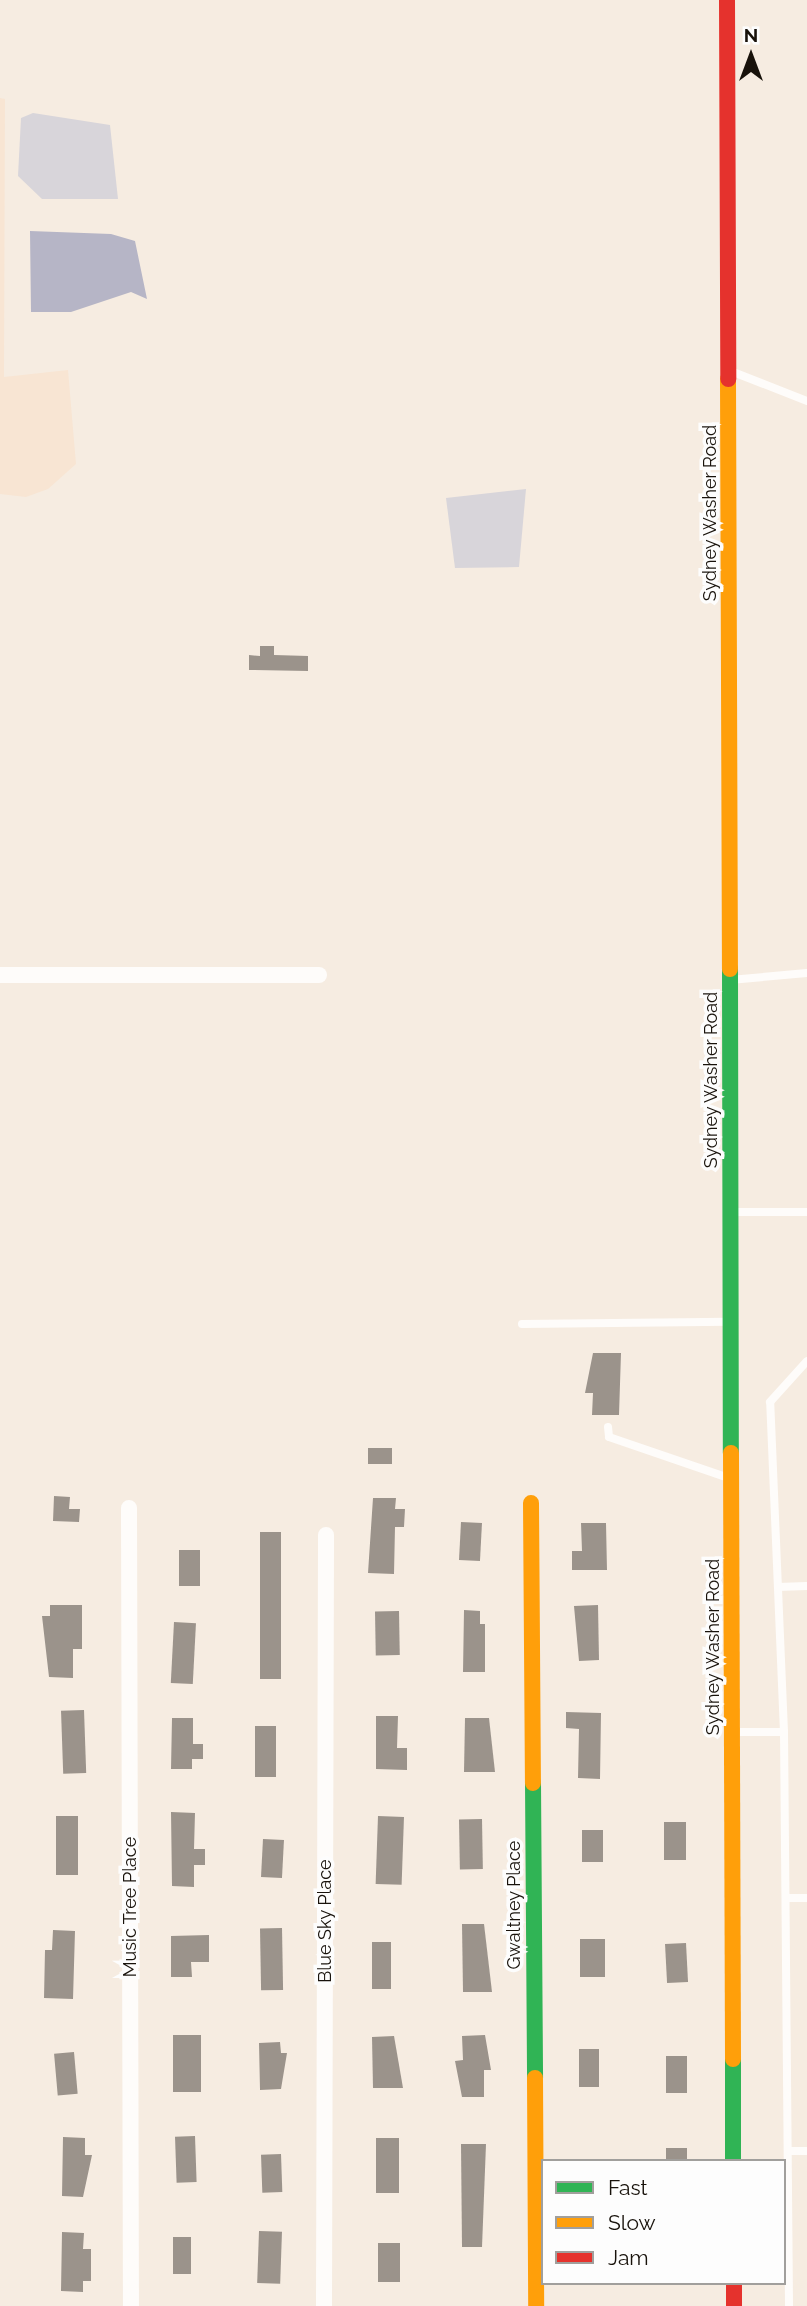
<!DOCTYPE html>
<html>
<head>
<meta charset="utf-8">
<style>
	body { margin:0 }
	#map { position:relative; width:807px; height:2306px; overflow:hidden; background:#f6ece1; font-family:Raleway,sans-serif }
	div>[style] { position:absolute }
	.built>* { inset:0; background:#f8e5d3 }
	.green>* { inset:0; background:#d8d5da }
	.water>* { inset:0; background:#b6b5c6 }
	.building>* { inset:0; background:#9b938b; transform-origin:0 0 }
	.lane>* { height:8px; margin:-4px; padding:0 4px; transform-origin:4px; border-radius:4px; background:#fefcfa }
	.street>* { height:16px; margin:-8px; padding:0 8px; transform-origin:8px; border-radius:8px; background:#fefcfa }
	.fast>* { height:16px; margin:-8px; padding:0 8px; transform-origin:8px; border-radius:8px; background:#30b455 }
	.slow>* { height:16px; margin:-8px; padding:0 8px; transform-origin:8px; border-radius:8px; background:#ff9f0a }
	.jam>* { height:16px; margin:-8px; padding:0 8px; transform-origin:8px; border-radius:8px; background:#e5322d }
	span { translate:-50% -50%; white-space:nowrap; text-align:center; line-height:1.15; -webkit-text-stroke:7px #fdfdfd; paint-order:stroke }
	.street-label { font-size:18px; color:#18120b }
	.legend { position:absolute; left:541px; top:2159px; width:245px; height:126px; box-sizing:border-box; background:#fdfdfd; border:2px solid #a19f9c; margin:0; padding:9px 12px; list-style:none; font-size:21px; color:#18120b }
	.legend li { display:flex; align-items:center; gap:14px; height:35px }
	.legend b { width:35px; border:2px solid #a19f9c }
	.north { position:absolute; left:716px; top:21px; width:70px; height:70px; -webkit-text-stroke:5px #fdfdfd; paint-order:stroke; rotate:0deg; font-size:19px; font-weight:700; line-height:28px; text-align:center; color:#18120b }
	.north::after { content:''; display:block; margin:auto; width:24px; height:32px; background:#18120b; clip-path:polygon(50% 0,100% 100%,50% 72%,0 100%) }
</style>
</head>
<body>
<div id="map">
	<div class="built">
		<i style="clip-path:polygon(0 98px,5px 99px,4px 377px,68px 370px,76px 464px,48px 489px,26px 497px,0 494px)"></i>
	</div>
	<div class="green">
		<i style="clip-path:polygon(33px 113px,110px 125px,118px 199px,42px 199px,18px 176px,21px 118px)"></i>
		<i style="clip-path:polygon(526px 489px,519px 567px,455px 568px,446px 498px)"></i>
	</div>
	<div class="water">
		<i style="clip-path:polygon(30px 231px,111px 234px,135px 241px,147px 299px,131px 292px,71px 312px,31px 312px)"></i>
	</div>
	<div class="building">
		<i style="clip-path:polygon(260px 646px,274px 646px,274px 655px,308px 656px,308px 671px,249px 670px,249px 655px,260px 656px)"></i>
		<i style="clip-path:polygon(593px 1353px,621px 1353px,619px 1415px,592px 1415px,593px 1393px,585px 1393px)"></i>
		<i style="left:368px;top:1448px;width:24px;height:16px"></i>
		<i style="clip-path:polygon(54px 1496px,70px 1497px,69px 1509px,80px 1509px,79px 1522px,53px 1521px)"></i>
		<i style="clip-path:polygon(373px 1498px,396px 1498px,395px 1509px,405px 1509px,404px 1527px,395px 1527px,394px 1574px,368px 1573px)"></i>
		<i style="left:461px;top:1522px;width:21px;height:38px;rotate:3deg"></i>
		<i style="clip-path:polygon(581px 1523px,606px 1523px,607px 1570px,572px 1570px,572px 1551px,582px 1551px)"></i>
		<i style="left:260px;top:1532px;width:21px;height:147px"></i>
		<i style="left:179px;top:1550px;width:21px;height:36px"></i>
		<i style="clip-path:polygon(50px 1605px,82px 1605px,82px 1649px,73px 1649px,73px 1678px,49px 1677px,42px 1616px,50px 1616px)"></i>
		<i style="clip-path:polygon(598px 1605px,599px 1660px,579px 1661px,574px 1606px)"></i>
		<i style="clip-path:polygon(464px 1610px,480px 1611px,480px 1624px,485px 1624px,485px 1672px,463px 1672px)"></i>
		<i style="left:399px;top:1611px;width:44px;height:24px;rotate:89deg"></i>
		<i style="left:174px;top:1622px;width:22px;height:61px;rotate:3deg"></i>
		<i style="left:84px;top:1710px;width:63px;height:23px;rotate:88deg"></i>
		<i style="clip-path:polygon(566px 1712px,601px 1713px,600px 1779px,578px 1778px,579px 1729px,566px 1728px)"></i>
		<i style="clip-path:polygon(376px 1716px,398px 1716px,397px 1748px,407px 1748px,407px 1770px,376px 1769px)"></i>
		<i style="clip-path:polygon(172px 1718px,193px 1718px,193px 1744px,203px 1744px,203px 1759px,192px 1759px,192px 1769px,171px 1769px)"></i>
		<i style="clip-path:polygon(465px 1718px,489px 1718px,495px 1772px,464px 1772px)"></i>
		<i style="left:255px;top:1726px;width:21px;height:51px"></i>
		<i style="clip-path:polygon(171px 1812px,195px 1813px,194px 1849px,205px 1849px,205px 1865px,194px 1865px,194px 1887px,172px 1886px)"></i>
		<i style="left:56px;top:1816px;width:22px;height:59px"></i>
		<i style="left:378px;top:1816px;width:26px;height:68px;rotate:2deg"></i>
		<i style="left:482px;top:1819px;width:50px;height:23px;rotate:89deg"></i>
		<i style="left:664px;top:1822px;width:22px;height:38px"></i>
		<i style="left:582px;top:1830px;width:21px;height:32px"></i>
		<i style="left:263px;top:1839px;width:21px;height:38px;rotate:3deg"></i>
		<i style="clip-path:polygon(462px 1924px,484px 1924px,492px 1992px,463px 1992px)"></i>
		<i style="left:282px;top:1928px;width:62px;height:22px;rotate:89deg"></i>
		<i style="clip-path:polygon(53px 1930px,75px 1931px,73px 1999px,44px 1998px,45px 1950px,52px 1950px)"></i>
		<i style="clip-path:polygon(209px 1935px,209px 1962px,191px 1962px,192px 1977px,171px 1977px,171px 1936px)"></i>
		<i style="left:580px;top:1939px;width:25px;height:38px"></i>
		<i style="left:372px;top:1942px;width:19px;height:47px"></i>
		<i style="left:686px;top:1943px;width:39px;height:21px;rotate:87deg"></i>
		<i style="left:173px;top:2035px;width:28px;height:57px"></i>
		<i style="clip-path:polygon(485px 2035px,491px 2070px,484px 2070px,484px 2097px,462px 2097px,455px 2061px,463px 2060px,462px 2036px)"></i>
		<i style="clip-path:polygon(394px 2036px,403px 2088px,373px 2088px,372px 2037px)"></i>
		<i style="clip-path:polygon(280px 2042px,281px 2053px,287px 2053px,281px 2089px,260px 2090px,259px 2043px)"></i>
		<i style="left:579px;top:2049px;width:20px;height:38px"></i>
		<i style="left:74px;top:2052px;width:42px;height:20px;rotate:85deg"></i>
		<i style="left:666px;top:2056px;width:21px;height:37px"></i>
		<i style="left:195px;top:2136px;width:46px;height:20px;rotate:88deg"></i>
		<i style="clip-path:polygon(63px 2137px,85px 2138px,85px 2155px,92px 2155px,83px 2197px,62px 2196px)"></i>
		<i style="left:376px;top:2138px;width:23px;height:55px"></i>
		<i style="clip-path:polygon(461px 2144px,486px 2144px,482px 2247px,462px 2247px)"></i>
		<i style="left:666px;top:2148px;width:21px;height:13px"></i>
		<i style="left:281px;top:2154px;width:38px;height:20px;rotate:88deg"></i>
		<i style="left:259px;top:2231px;width:23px;height:52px;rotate:2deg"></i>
		<i style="clip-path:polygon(62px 2232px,84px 2233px,83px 2249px,91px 2249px,91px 2281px,83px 2281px,83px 2292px,61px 2291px)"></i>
		<i style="left:173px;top:2237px;width:18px;height:37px"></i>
		<i style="left:378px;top:2243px;width:22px;height:39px"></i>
	</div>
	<div class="lane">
		<i style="left:728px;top:370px;width:85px;rotate:21.4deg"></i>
		<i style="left:730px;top:980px;width:77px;rotate:-5.2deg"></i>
		<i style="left:731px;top:1212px;width:76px"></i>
		<i style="left:522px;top:1324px;width:206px;rotate:-0.6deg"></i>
		<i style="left:608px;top:1427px;width:10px;rotate:84deg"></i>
		<i style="left:609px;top:1437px;width:127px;rotate:18.9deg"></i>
		<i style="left:778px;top:1587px;width:29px;rotate:-2deg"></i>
		<i style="left:732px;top:1732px;width:52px"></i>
		<i style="left:784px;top:1732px;width:330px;rotate:-92.4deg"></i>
		<i style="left:770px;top:1402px;width:55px;rotate:-47.9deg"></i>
		<i style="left:784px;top:1732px;width:574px;rotate:89.5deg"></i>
		<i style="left:786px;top:1898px;width:21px"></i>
		<i style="left:788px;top:2151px;width:19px"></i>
	</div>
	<div class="street">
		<i style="left:0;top:975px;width:319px"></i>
		<i style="left:129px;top:1508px;width:798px;rotate:89.86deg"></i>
		<i style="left:324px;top:2306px;width:771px;rotate:-89.85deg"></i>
	</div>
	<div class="fast">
		<i style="left:730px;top:969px;width:484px;rotate:89.9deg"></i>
		<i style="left:533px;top:1783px;width:295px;rotate:89.6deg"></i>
		<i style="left:733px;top:2059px;width:102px;rotate:90deg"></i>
	</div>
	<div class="slow">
		<i style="left:728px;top:379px;width:590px;rotate:89.81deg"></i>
		<i style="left:731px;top:1453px;width:606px;rotate:89.81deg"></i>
		<i style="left:531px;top:1503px;width:280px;rotate:89.6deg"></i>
		<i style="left:535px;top:2078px;width:228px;rotate:89.7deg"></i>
	</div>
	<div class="jam">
		<i style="left:727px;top:0;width:379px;rotate:89.8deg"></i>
		<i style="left:734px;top:2283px;width:23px;rotate:90deg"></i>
	</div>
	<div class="street-label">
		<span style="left:710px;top:513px;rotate:-90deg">Sydney Washer Road</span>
		<span style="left:711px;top:1080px;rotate:-90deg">Sydney Washer Road</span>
		<span style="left:713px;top:1647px;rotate:-90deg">Sydney Washer Road</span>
		<span style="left:514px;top:1905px;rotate:-90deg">Gwaltney Place</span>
		<span style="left:130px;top:1907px;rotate:-90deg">Music Tree Place</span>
		<span style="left:325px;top:1921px;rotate:-90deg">Blue Sky Place</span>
	</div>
	<ul class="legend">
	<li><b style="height:9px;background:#30b455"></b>Fast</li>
	<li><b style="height:9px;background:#ff9f0a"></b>Slow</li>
	<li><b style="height:9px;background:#e5322d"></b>Jam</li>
	</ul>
	<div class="north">N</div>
</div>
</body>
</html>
